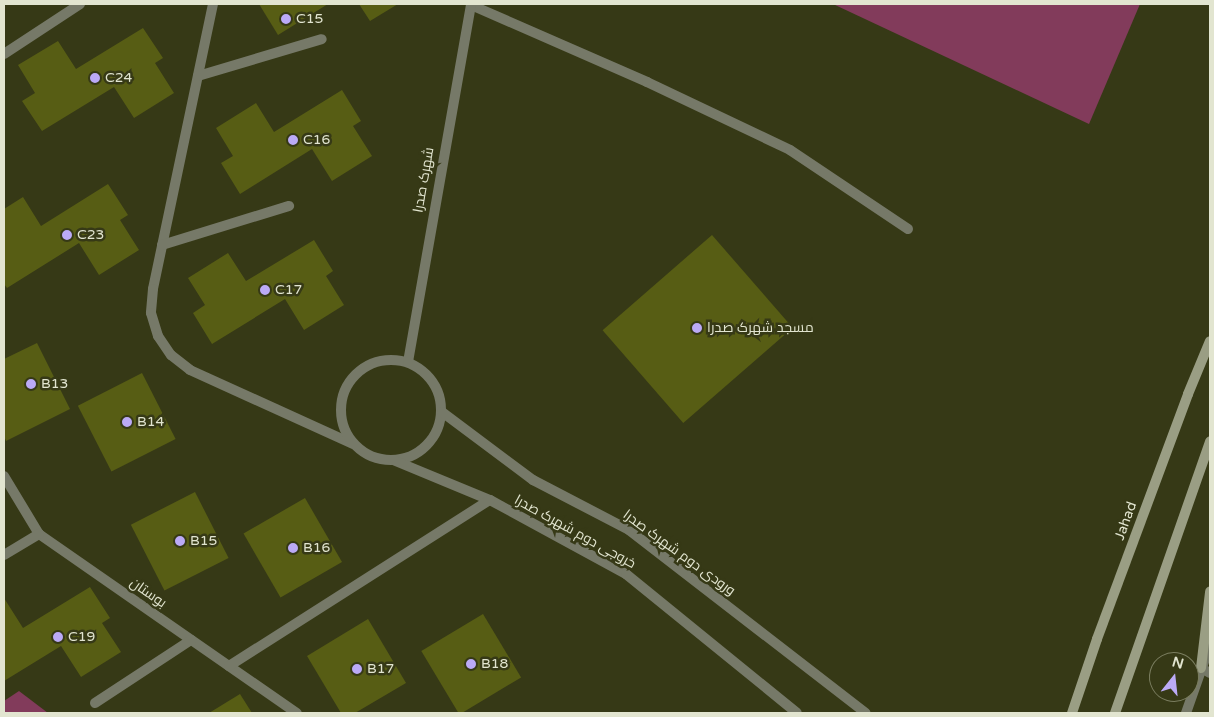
<!DOCTYPE html>
<html>
<head>
<meta charset="utf-8">
<style>
	body { margin:0 }
	#map { position:relative; width:1214px; height:717px; overflow:hidden; background:#363916; font-family:"Varela Round",Cairo,sans-serif }
	div>[style] { position:absolute }
	.green>* { inset:0; background:#823b5b }
	.building>* { inset:0; background:#575d14; transform-origin:0 0 }
	.street>* { height:10px; margin:-5px; padding:0 5px; transform-origin:5px; border-radius:5px; background:#767968 }
	.street>.ring { margin:-5px; padding:0; box-sizing:content-box; background:none; border:10px solid #767968; border-radius:50% }
	.secondary>* { height:10px; margin:-5px; padding:0 5px; transform-origin:5px; border-radius:5px; background:#9a9e84 }
	.dots>* { width:14px; height:14px; translate:-50% -50%; box-sizing:border-box; border:2px solid #363916; border-radius:50% }
	span { translate:-50% -50%; white-space:nowrap; text-align:center; line-height:1.15; -webkit-text-stroke:5px #363916; paint-order:stroke }
	.poi-label { font-size:14px; color:#e2e5d0 }
	.left { translate:0 -50%; text-align:left }
	.street-label { font-size:14px; color:#e2e5d0 }
	.frame { position:absolute; inset:0; border:5px solid #e2e5d0; pointer-events:none }
	.north { position:absolute; left:1149px; top:652px; width:50px; height:50px; box-sizing:border-box; background:#363916; border:1px solid #7b7e60; border-radius:50%; rotate:16deg; font-size:14px; font-weight:700; line-height:20px; text-align:center; color:#e2e5d0 }
	.north::after { content:''; display:block; margin:auto; width:18px; height:22px; background:#bbaaf6; clip-path:polygon(50% 0,100% 100%,50% 72%,0 100%) }
</style>
</head>
<body>
<div id="map">
	<div class="green">
		<i style="clip-path:polygon(833px 4px,1140px 4px,1089px 124px)"></i>
		<i style="clip-path:polygon(19px 691px,48px 713px,4px 713px,4px 701px)"></i>
	</div>
	<div class="building">
		<i style="clip-path:polygon(259px 4px,328px 4px,278px 35px)"></i>
		<i style="clip-path:polygon(359px 4px,398px 4px,370px 21px)"></i>
		<i style="clip-path:polygon(143px 28px,163px 58px,155px 63px,174px 93px,134px 118px,114px 87px,42px 131px,22px 101px,35px 93px,18px 65px,58px 41px,76px 69px)"></i>
		<i style="clip-path:polygon(342px 90px,361px 121px,353px 126px,372px 156px,332px 181px,312px 149px,240px 194px,221px 163px,233px 156px,216px 128px,256px 103px,274px 132px)"></i>
		<i style="clip-path:polygon(108px 184px,128px 215px,120px 220px,139px 250px,99px 275px,79px 243px,7px 288px,4px 284px,4px 209px,23px 197px,41px 226px)"></i>
		<i style="left:712px;top:235px;width:123px;height:145px;rotate:49deg"></i>
		<i style="clip-path:polygon(314px 240px,333px 271px,326px 276px,344px 305px,304px 330px,285px 299px,212px 344px,193px 313px,205px 305px,188px 278px,228px 253px,246px 281px)"></i>
		<i style="clip-path:polygon(37px 343px,70px 409px,6px 441px,4px 436px,4px 359px)"></i>
		<i style="left:142px;top:373px;width:74px;height:72px;rotate:63deg"></i>
		<i style="left:195px;top:492px;width:74px;height:72px;rotate:63deg"></i>
		<i style="left:305px;top:498px;width:74px;height:71px;rotate:60deg"></i>
		<i style="clip-path:polygon(90px 587px,110px 618px,102px 623px,121px 652px,81px 677px,61px 646px,4px 681px,4px 598px,23px 628px)"></i>
		<i style="left:483px;top:614px;width:74px;height:72px;rotate:59deg"></i>
		<i style="clip-path:polygon(368px 619px,406px 683px,355px 713px,341px 713px,307px 656px)"></i>
		<i style="clip-path:polygon(240px 694px,252px 713px,209px 713px)"></i>
	</div>
	<div class="street">
		<i style="left:213px;top:4px;width:291px;rotate:101.9deg"></i>
		<i style="left:153px;top:289px;width:24px;rotate:95deg"></i>
		<i style="left:151px;top:313px;width:24px;rotate:73deg"></i>
		<i style="left:158px;top:336px;width:23px;rotate:56deg"></i>
		<i style="left:171px;top:355px;width:24px;rotate:38deg"></i>
		<i style="left:190px;top:370px;width:179px;rotate:24.4deg"></i>
		<i style="left:471px;top:5px;width:192px;rotate:23.6deg"></i>
		<i style="left:647px;top:82px;width:158px;rotate:25.4deg"></i>
		<i style="left:790px;top:150px;width:142px;rotate:33.8deg"></i>
		<i style="left:4px;top:54px;width:91px;rotate:-33.3deg"></i>
		<i style="left:198px;top:76px;width:129px;rotate:-16.6deg"></i>
		<i style="left:162px;top:245px;width:133px;rotate:-17.1deg"></i>
		<i class="ring" style="left:341px;top:360px;width:90px;height:90px"></i>
		<i style="left:408px;top:362px;width:364px;rotate:-80deg"></i>
		<i style="left:442px;top:412px;width:114px;rotate:36.8deg"></i>
		<i style="left:533px;top:480px;width:108px;rotate:27.5deg"></i>
		<i style="left:629px;top:530px;width:299px;rotate:37.7deg"></i>
		<i style="left:393px;top:460px;width:105px;rotate:22.4deg"></i>
		<i style="left:490px;top:500px;width:155px;rotate:28.6deg"></i>
		<i style="left:626px;top:574px;width:220px;rotate:39.1deg"></i>
		<i style="left:4px;top:476px;width:68px;rotate:58.9deg"></i>
		<i style="left:39px;top:534px;width:314px;rotate:34.8deg"></i>
		<i style="left:4px;top:555px;width:41px;rotate:-31deg"></i>
		<i style="left:229px;top:666px;width:309px;rotate:-32.5deg"></i>
		<i style="left:1201px;top:668px;width:10px;rotate:29deg"></i>
		<i style="left:95px;top:703px;width:115px;rotate:-33.3deg"></i>
		<i style="left:1186px;top:713px;width:72px;rotate:-70.6deg"></i>
	</div>
	<div class="secondary">
		<i style="left:1201px;top:668px;width:77px;rotate:-83.2deg"></i>
		<i style="left:1072px;top:713px;width:78px;rotate:-71.3deg"></i>
		<i style="left:1097px;top:639px;width:261px;rotate:-69.6deg"></i>
		<i style="left:1188px;top:394px;width:57px;rotate:-67.5deg"></i>
		<i style="left:1115px;top:713px;width:288px;rotate:-70.7deg"></i>
	</div>
	<div class="dots">
		<i style="left:286px;top:19px;background:#bbaaf6"></i>
		<i style="left:95px;top:78px;background:#bbaaf6"></i>
		<i style="left:293px;top:140px;background:#bbaaf6"></i>
		<i style="left:67px;top:235px;background:#bbaaf6"></i>
		<i style="left:265px;top:290px;background:#bbaaf6"></i>
		<i style="left:697px;top:328px;background:#bbaaf6"></i>
		<i style="left:31px;top:384px;background:#bbaaf6"></i>
		<i style="left:127px;top:422px;background:#bbaaf6"></i>
		<i style="left:180px;top:541px;background:#bbaaf6"></i>
		<i style="left:293px;top:548px;background:#bbaaf6"></i>
		<i style="left:58px;top:637px;background:#bbaaf6"></i>
		<i style="left:471px;top:664px;background:#bbaaf6"></i>
		<i style="left:357px;top:669px;background:#bbaaf6"></i>
	</div>
	<div class="poi-label">
		<span class="left" style="left:296px;top:19px">C15</span>
		<span class="left" style="left:105px;top:78px">C24</span>
		<span class="left" style="left:303px;top:140px">C16</span>
		<span class="left" style="left:77px;top:235px">C23</span>
		<span class="left" style="left:275px;top:290px">C17</span>
		<span class="left" style="left:707px;top:328px">مسجد شهرک صدرا</span>
		<span class="left" style="left:41px;top:384px">B13</span>
		<span class="left" style="left:137px;top:422px">B14</span>
		<span class="left" style="left:190px;top:541px">B15</span>
		<span class="left" style="left:303px;top:548px">B16</span>
		<span class="left" style="left:68px;top:637px">C19</span>
		<span class="left" style="left:481px;top:664px">B18</span>
		<span class="left" style="left:367px;top:669px">B17</span>
	</div>
	<div class="street-label">
		<span style="left:424px;top:180px;rotate:-80deg">شهرک صدرا</span>
		<span style="left:1126px;top:521px;rotate:-70deg">Jahad</span>
		<span style="left:575px;top:532px;rotate:29deg">خروجی دوم شهرک صدرا</span>
		<span style="left:679px;top:553px;rotate:36deg">ورودی دوم شهرک صدرا</span>
		<span style="left:148px;top:593px;rotate:35deg">بوستان</span>
	</div>
	<div class="frame"></div>
	<div class="north">N</div>
</div>
</body>
</html>
